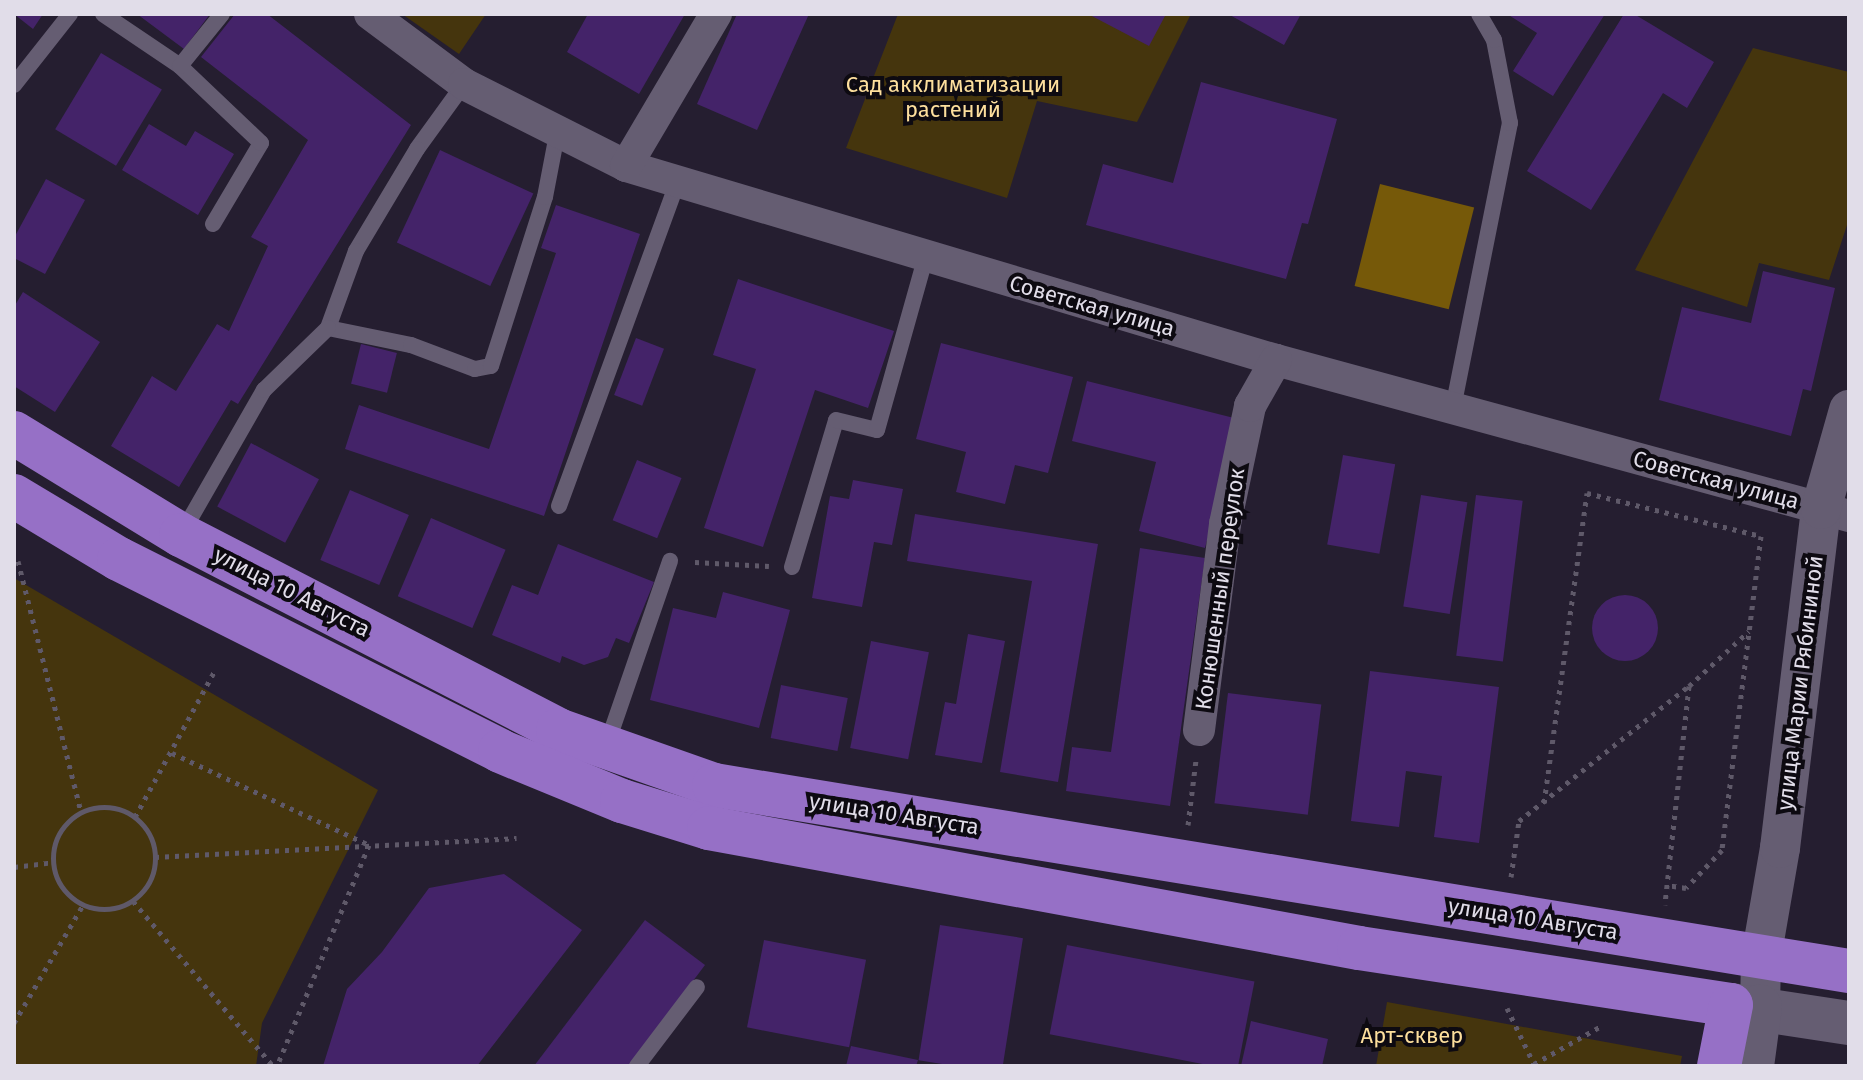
<!DOCTYPE html>
<html>
<head>
<meta charset="utf-8">
<style>
	body { margin:0 }
	#map { position:relative; width:1863px; height:1080px; overflow:hidden; background:#251e30; font-family:"Fira Sans",sans-serif }
	div>[style] { position:absolute }
	.green>* { inset:0; background:#45350d }
	.water>* { inset:0; background:#765909; transform-origin:0 0 }
	.building>* { inset:0; background:#442369; transform-origin:0 0 }
	.round { border-radius:50% }
	.path>* { height:5px; margin-top:-2.5px; transform-origin:0; background:repeating-linear-gradient(90deg,#5f5969 0 4px,transparent 0 10px) }
	.path>.ring { margin:-2.5px; padding:0; box-sizing:content-box; background:none; border:5px solid #5f5969; border-radius:50% }
	.service>* { height:16px; margin:-8px; padding:0 8px; transform-origin:8px; border-radius:8px; background:#655d72 }
	.minor>* { height:32px; margin:-16px; padding:0 16px; transform-origin:16px; border-radius:16px; background:#655d72 }
	.tertiary>* { height:40px; margin:-20px; padding:0 20px; transform-origin:20px; border-radius:20px; background:#655d72 }
	.secondary>* { height:44px; margin:-22px; padding:0 22px; transform-origin:22px; border-radius:22px; background:#655d72 }
	.trunk>* { height:44px; margin:-22px; padding:0 22px; transform-origin:22px; border-radius:22px; background:#9670c6 }
	span { translate:-50% -50%; white-space:nowrap; text-align:center; line-height:1.15; -webkit-text-stroke:8px #0d0a11; paint-order:stroke }
	.park-label { font-size:22px; color:#fddf9d }
	.street-label { font-size:22px; color:#e1dde9 }
	.frame { position:absolute; inset:0; border:16px solid #e1dde9; pointer-events:none }
</style>
</head>
<body>
<div id="map">
	<div class="green">
		<i style="clip-path:polygon(402px 14px,486px 14px,459px 54px)"></i>
		<i style="clip-path:polygon(898px 14px,1191px 14px,1137px 122px,1037px 101px,1007px 198px,846px 148px)"></i>
		<i style="clip-path:polygon(1753px 48px,1849px 72px,1849px 219px,1829px 280px,1759px 263px,1747px 307px,1635px 270px)"></i>
		<i style="clip-path:polygon(14px 578px,378px 790px,262px 1023px,256px 1066px,14px 1066px)"></i>
		<i style="clip-path:polygon(1387px 1002px,1682px 1056px,1680px 1066px,1376px 1066px)"></i>
	</div>
	<div class="water">
		<i style="left:1380px;top:184px;width:97px;height:105px;rotate:14deg"></i>
	</div>
	<div class="building">
		<i style="clip-path:polygon(14px 14px,43px 14px,33px 29px)"></i>
		<i style="clip-path:polygon(137px 14px,210px 14px,184px 49px)"></i>
		<i style="clip-path:polygon(235px 14px,267px 14px,411px 125px,238px 404px,231px 400px,179px 487px,111px 446px,152px 376px,176px 391px,217px 324px,229px 331px,268px 246px,251px 237px,308px 140px,201px 57px)"></i>
		<i style="clip-path:polygon(588px 14px,685px 14px,639px 94px,567px 52px)"></i>
		<i style="clip-path:polygon(737px 14px,809px 14px,757px 130px,697px 104px)"></i>
		<i style="clip-path:polygon(1088px 14px,1161px 14px,1165px 16px,1149px 46px)"></i>
		<i style="clip-path:polygon(1228px 14px,1301px 14px,1284px 45px)"></i>
		<i style="clip-path:polygon(1507px 14px,1605px 14px,1553px 96px,1513px 71px,1537px 33px)"></i>
		<i style="clip-path:polygon(1624px 14px,1634px 14px,1714px 62px,1687px 108px,1663px 93px,1591px 210px,1527px 171px)"></i>
		<i style="left:101px;top:53px;width:71px;height:89px;rotate:31deg"></i>
		<i style="clip-path:polygon(1201px 82px,1337px 119px,1308px 224px,1302px 223px,1286px 279px,1086px 225px,1103px 164px,1173px 183px)"></i>
		<i style="clip-path:polygon(149px 124px,186px 146px,195px 131px,234px 154px,198px 215px,122px 170px)"></i>
		<i style="left:440px;top:150px;width:103px;height:102px;rotate:25deg"></i>
		<i style="clip-path:polygon(46px 179px,85px 200px,45px 274px,14px 258px,14px 238px)"></i>
		<i style="clip-path:polygon(556px 205px,640px 234px,544px 516px,345px 449px,359px 405px,489px 449px,556px 253px,541px 248px)"></i>
		<i style="clip-path:polygon(1763px 271px,1835px 288px,1811px 391px,1803px 389px,1791px 436px,1659px 400px,1682px 307px,1751px 323px)"></i>
		<i style="clip-path:polygon(738px 279px,894px 331px,868px 408px,815px 390px,763px 547px,704px 528px,756px 369px,713px 355px)"></i>
		<i style="clip-path:polygon(23px 292px,100px 342px,55px 412px,14px 386px,14px 307px)"></i>
		<i style="left:636px;top:338px;width:30px;height:61px;rotate:21deg"></i>
		<i style="clip-path:polygon(941px 343px,1073px 377px,1048px 473px,1015px 465px,1005px 504px,956px 492px,966px 452px,916px 439px)"></i>
		<i style="left:361px;top:344px;width:37px;height:41px;rotate:14deg"></i>
		<i style="clip-path:polygon(1087px 381px,1238px 419px,1205px 548px,1139px 531px,1156px 462px,1072px 441px)"></i>
		<i style="left:251px;top:443px;width:77px;height:72px;rotate:28deg"></i>
		<i style="left:1343px;top:455px;width:53px;height:91px;rotate:10deg"></i>
		<i style="left:637px;top:460px;width:48px;height:65px;rotate:22deg"></i>
		<i style="clip-path:polygon(853px 480px,903px 489px,892px 545px,874px 542px,862px 607px,812px 598px,830px 496px,849px 499px)"></i>
		<i style="left:350px;top:490px;width:64px;height:76px;rotate:23deg"></i>
		<i style="left:1421px;top:495px;width:47px;height:113px;rotate:9deg"></i>
		<i style="left:1476px;top:495px;width:47px;height:162px;rotate:7deg"></i>
		<i style="clip-path:polygon(915px 514px,1098px 544px,1058px 782px,1000px 772px,1032px 581px,907px 561px)"></i>
		<i style="left:431px;top:518px;width:81px;height:85px;rotate:23deg"></i>
		<i style="clip-path:polygon(558px 544px,654px 582px,629px 643px,616px 638px,608px 657px,584px 665px,562px 656px,560px 663px,492px 635px,512px 585px,538px 595px)"></i>
		<i style="clip-path:polygon(1140px 548px,1205px 558px,1170px 806px,1066px 791px,1072px 747px,1111px 752px)"></i>
		<i style="clip-path:polygon(723px 592px,790px 610px,759px 728px,650px 700px,673px 608px,716px 618px)"></i>
		<i class="round" style="left:1592px;top:595px;width:66px;height:66px"></i>
		<i style="clip-path:polygon(968px 634px,1005px 641px,982px 763px,935px 755px,945px 702px,956px 704px)"></i>
		<i style="left:871px;top:641px;width:59px;height:109px;rotate:11deg"></i>
		<i style="clip-path:polygon(1370px 671px,1499px 687px,1479px 843px,1434px 837px,1442px 776px,1406px 771px,1399px 827px,1351px 821px)"></i>
		<i style="left:781px;top:685px;width:68px;height:54px;rotate:11deg"></i>
		<i style="left:1228px;top:693px;width:94px;height:111px;rotate:7deg"></i>
		<i style="clip-path:polygon(504px 874px,582px 930px,477px 1066px,323px 1066px,347px 989px,382px 952px,429px 888px)"></i>
		<i style="clip-path:polygon(645px 920px,705px 965px,629px 1066px,534px 1066px)"></i>
		<i style="left:940px;top:925px;width:84px;height:137px;rotate:9deg"></i>
		<i style="left:764px;top:940px;width:104px;height:89px;rotate:11deg"></i>
		<i style="left:1067px;top:945px;width:191px;height:91px;rotate:11deg"></i>
		<i style="clip-path:polygon(1251px 1021px,1328px 1039px,1322px 1066px,1241px 1066px)"></i>
		<i style="clip-path:polygon(851px 1046px,918px 1060px,916px 1066px,846px 1066px)"></i>
	</div>
	<div class="path">
		<i style="left:18px;top:561px;width:259px;rotate:75.9deg"></i>
		<i style="left:695px;top:562px;width:74px;rotate:3.1deg"></i>
		<i style="left:1689px;top:686px;width:81px;rotate:-42.5deg"></i>
		<i style="left:172px;top:753px;width:217px;rotate:25deg"></i>
		<i style="left:369px;top:845px;width:239px;rotate:112.6deg"></i>
		<i style="left:1544px;top:803px;width:313px;rotate:-82.1deg"></i>
		<i style="left:1587px;top:493px;width:179px;rotate:13.9deg"></i>
		<i style="left:1761px;top:536px;width:316px;rotate:97.1deg"></i>
		<i style="left:1722px;top:850px;width:52px;rotate:133.5deg"></i>
		<i style="left:1686px;top:888px;width:19px;rotate:-171deg"></i>
		<i class="ring" style="left:53px;top:807px;width:97px;height:97px"></i>
		<i style="left:135px;top:817px;width:167px;rotate:-61.4deg"></i>
		<i style="left:1188px;top:825px;width:65px;rotate:-83deg"></i>
		<i style="left:155px;top:857px;width:362px;rotate:-3deg"></i>
		<i style="left:14px;top:867px;width:38px;rotate:-7deg"></i>
		<i style="left:1511px;top:877px;width:57px;rotate:-81.9deg"></i>
		<i style="left:1519px;top:821px;width:217px;rotate:-38.5deg"></i>
		<i style="left:1689px;top:686px;width:220px;rotate:96.3deg"></i>
		<i style="left:133px;top:901px;width:216px;rotate:49.7deg"></i>
		<i style="left:1507px;top:1008px;width:62px;rotate:64.3deg"></i>
		<i style="left:1534px;top:1064px;width:79px;rotate:-29.5deg"></i>
		<i style="left:14px;top:1023px;width:137px;rotate:-59.7deg"></i>
	</div>
	<div class="service">
		<i style="left:103px;top:14px;width:93px;rotate:34deg"></i>
		<i style="left:464px;top:84px;width:80px;rotate:125.9deg"></i>
		<i style="left:417px;top:149px;width:119px;rotate:120.9deg"></i>
		<i style="left:356px;top:251px;width:82px;rotate:110deg"></i>
		<i style="left:328px;top:328px;width:85px;rotate:11.6deg"></i>
		<i style="left:411px;top:345px;width:68px;rotate:20.6deg"></i>
		<i style="left:475px;top:369px;width:16px;rotate:-11deg"></i>
		<i style="left:491px;top:366px;width:177px;rotate:-72.3deg"></i>
		<i style="left:545px;top:197px;width:64px;rotate:-79.2deg"></i>
		<i style="left:14px;top:85px;width:90px;rotate:-51.7deg"></i>
		<i style="left:213px;top:224px;width:94px;rotate:-59.3deg"></i>
		<i style="left:261px;top:143px;width:112px;rotate:-136.5deg"></i>
		<i style="left:180px;top:66px;width:67px;rotate:-51.1deg"></i>
		<i style="left:1453px;top:408px;width:291px;rotate:-78.7deg"></i>
		<i style="left:1510px;top:123px;width:85px;rotate:-100.9deg"></i>
		<i style="left:1494px;top:40px;width:30px;rotate:-120deg"></i>
		<i style="left:559px;top:506px;width:346px;rotate:-69.9deg"></i>
		<i style="left:182px;top:533px;width:165px;rotate:-60.2deg"></i>
		<i style="left:264px;top:390px;width:89px;rotate:-44.1deg"></i>
		<i style="left:792px;top:567px;width:153px;rotate:-73.3deg"></i>
		<i style="left:836px;top:420px;width:42px;rotate:13.7deg"></i>
		<i style="left:877px;top:430px;width:181px;rotate:-74.3deg"></i>
		<i style="left:606px;top:747px;width:197px;rotate:-71deg"></i>
		<i style="left:637px;top:1066px;width:99px;rotate:-52.8deg"></i>
	</div>
	<div class="minor">
		<i style="left:370px;top:14px;width:117px;rotate:36.7deg"></i>
		<i style="left:464px;top:84px;width:182px;rotate:26.8deg"></i>
		<i style="left:626px;top:166px;width:678px;rotate:16.62deg"></i>
		<i style="left:1276px;top:360px;width:594px;rotate:15.23deg"></i>
		<i style="left:626px;top:166px;width:177px;rotate:-59.4deg"></i>
		<i style="left:1199px;top:730px;width:208px;rotate:-82.8deg"></i>
		<i style="left:1225px;top:524px;width:121px;rotate:-78deg"></i>
		<i style="left:1250px;top:406px;width:53px;rotate:-60.5deg"></i>
	</div>
	<div class="tertiary">
		<i style="left:1760px;top:1007px;width:49px;rotate:-88.8deg"></i>
		<i style="left:1761px;top:958px;width:112px;rotate:-80.2deg"></i>
		<i style="left:1780px;top:848px;width:341px;rotate:-83.1deg"></i>
		<i style="left:1821px;top:509px;width:103px;rotate:-74.2deg"></i>
	</div>
	<div class="secondary">
		<i style="left:1731px;top:1005px;width:119px;rotate:8.7deg"></i>
		<i style="left:1752px;top:1066px;width:60px;rotate:-82.3deg"></i>
	</div>
	<div class="trunk">
		<i style="left:14px;top:433px;width:196px;rotate:31.4deg"></i>
		<i style="left:181px;top:535px;width:424px;rotate:27.3deg"></i>
		<i style="left:558px;top:730px;width:165px;rotate:19.4deg"></i>
		<i style="left:714px;top:785px;width:1150px;rotate:9.31deg"></i>
		<i style="left:14px;top:496px;width:122px;rotate:31deg"></i>
		<i style="left:119px;top:559px;width:427px;rotate:26.7deg"></i>
		<i style="left:500px;top:751px;width:132px;rotate:22.3deg"></i>
		<i style="left:622px;top:801px;width:91px;rotate:17.2deg"></i>
		<i style="left:709px;top:828px;width:661px;rotate:10.46deg"></i>
		<i style="left:1359px;top:948px;width:376px;rotate:8.7deg"></i>
		<i style="left:1731px;top:1005px;width:62px;rotate:101.1deg"></i>
	</div>
	<div class="park-label">
		<span style="left:953px;top:97px">Сад акклиматизации<br>растений</span>
		<span style="left:1412px;top:1036px">Арт-сквер</span>
	</div>
	<div class="street-label">
		<span style="left:1092px;top:306px;rotate:16deg">Советская улица</span>
		<span style="left:1716px;top:480px;rotate:15deg">Советская улица</span>
		<span style="left:1220px;top:589px;rotate:-82deg">Конюшенный переулок</span>
		<span style="left:292px;top:592px;rotate:27deg">улица 10 Августа</span>
		<span style="left:1800px;top:683px;rotate:-83deg">улица Марии Рябининой</span>
		<span style="left:894px;top:814px;rotate:9deg">улица 10 Августа</span>
		<span style="left:1533px;top:919px;rotate:9deg">улица 10 Августа</span>
	</div>
	<div class="frame"></div>
</div>
</body>
</html>
